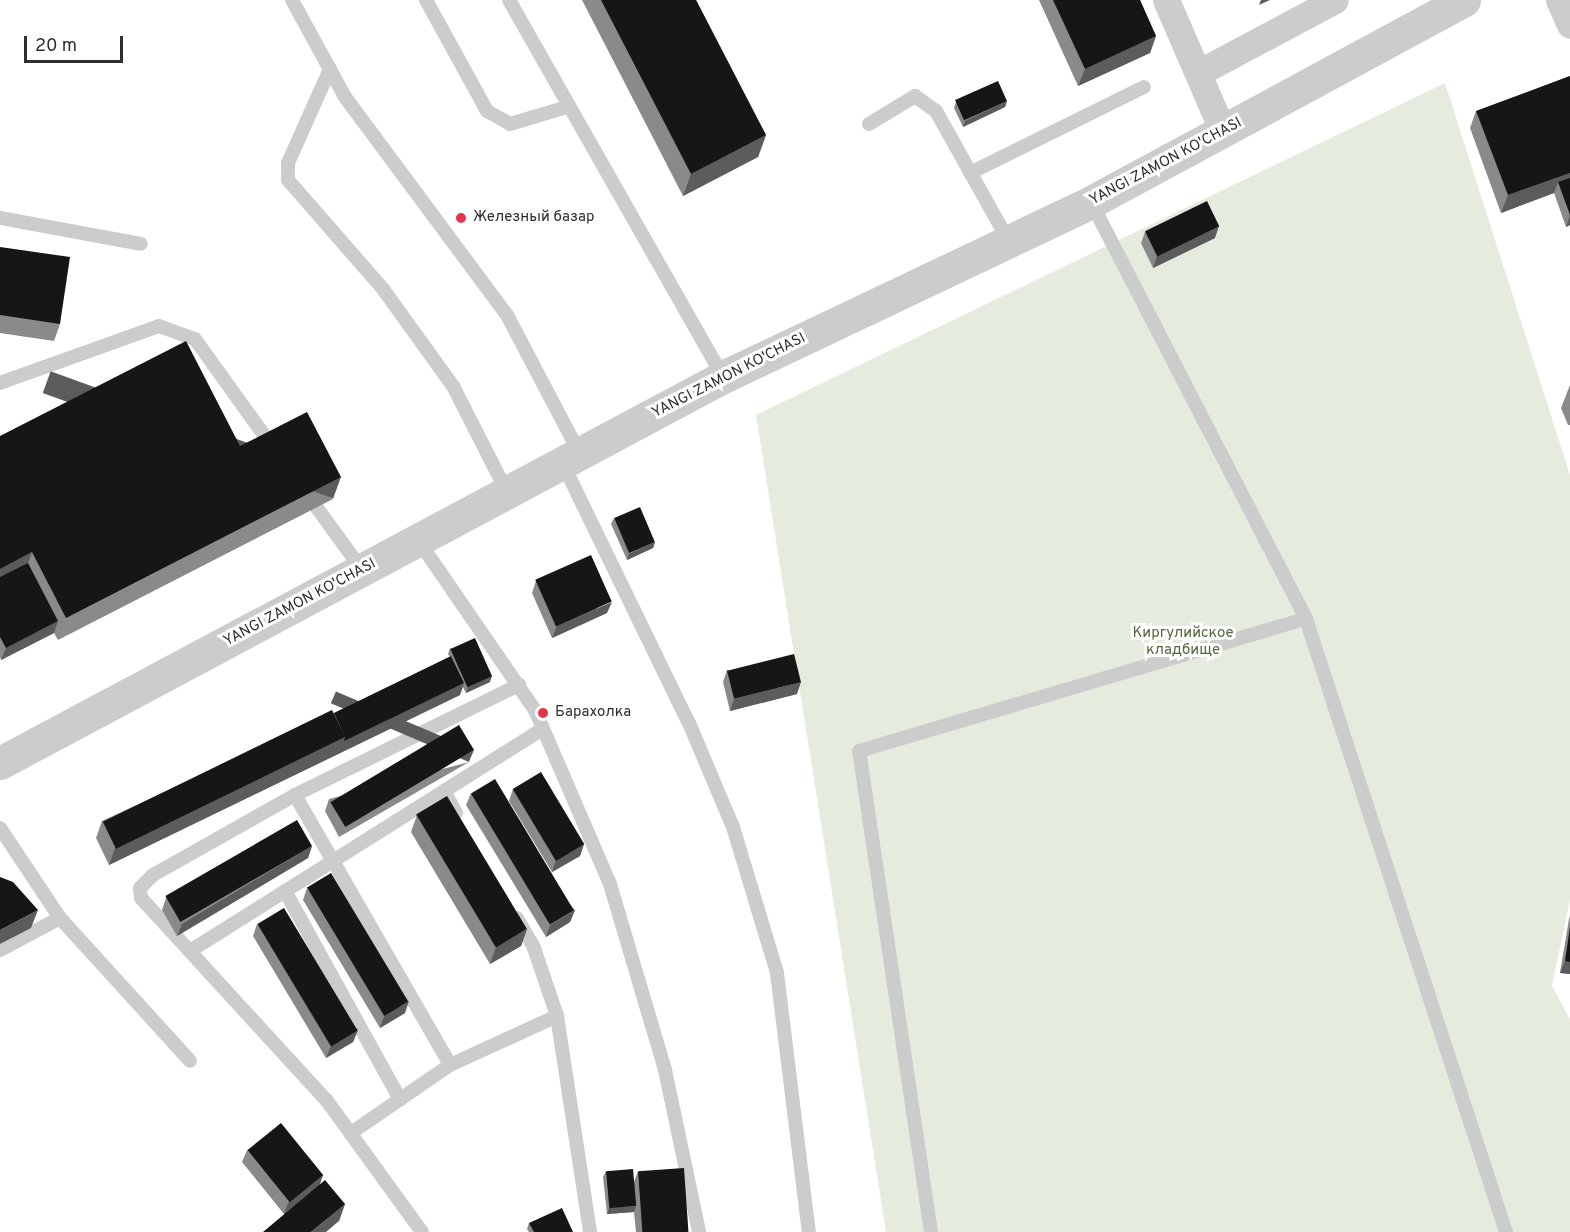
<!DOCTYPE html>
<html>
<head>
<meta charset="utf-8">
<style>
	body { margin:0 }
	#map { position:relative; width:1570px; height:1232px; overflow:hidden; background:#fff; font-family:Overpass,sans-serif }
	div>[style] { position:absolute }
	.green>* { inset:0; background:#e6ecdd }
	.service>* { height:14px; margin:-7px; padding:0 7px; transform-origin:7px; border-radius:7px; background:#ccc }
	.minor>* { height:27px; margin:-13.5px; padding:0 13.5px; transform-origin:13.5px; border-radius:13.5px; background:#ccc }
	.tertiary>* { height:33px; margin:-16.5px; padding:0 16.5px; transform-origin:16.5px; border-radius:16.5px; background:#ccc }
	.wall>* { inset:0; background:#8a8a8a }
	.shaded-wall>* { inset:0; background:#5c5c5c; transform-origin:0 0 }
	.building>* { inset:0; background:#161616; transform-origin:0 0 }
	.dots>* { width:16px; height:16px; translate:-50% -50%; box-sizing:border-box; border:3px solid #fff; border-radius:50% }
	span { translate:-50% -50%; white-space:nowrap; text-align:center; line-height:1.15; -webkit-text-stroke:6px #fff; paint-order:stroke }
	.street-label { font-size:15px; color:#2f2f2f }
	.poi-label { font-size:15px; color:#2f2f2f }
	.left { translate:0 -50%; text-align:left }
	.park-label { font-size:15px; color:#556a3d }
	.scale { position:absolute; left:24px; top:36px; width:99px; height:27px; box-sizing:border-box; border:3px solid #2f2f2f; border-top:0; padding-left:8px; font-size:18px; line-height:21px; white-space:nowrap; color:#2f2f2f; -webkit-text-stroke:4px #fff; paint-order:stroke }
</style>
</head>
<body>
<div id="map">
	<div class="green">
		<i style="clip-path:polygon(1445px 83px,1570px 475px,1570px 900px,1552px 986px,1570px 1019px,1570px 1232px,886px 1232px,756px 415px)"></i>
	</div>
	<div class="service">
		<i style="left:292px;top:0;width:111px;rotate:61.3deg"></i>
		<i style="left:345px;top:97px;width:272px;rotate:53.4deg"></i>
		<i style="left:507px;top:315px;width:157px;rotate:62.3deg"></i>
		<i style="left:426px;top:0;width:127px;rotate:61.2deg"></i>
		<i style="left:487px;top:111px;width:26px;rotate:29deg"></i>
		<i style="left:510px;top:124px;width:59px;rotate:-16.6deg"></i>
		<i style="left:509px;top:0;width:434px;rotate:60.4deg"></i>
		<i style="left:330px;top:69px;width:103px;rotate:114.1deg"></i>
		<i style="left:288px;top:163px;width:17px;rotate:90deg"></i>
		<i style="left:288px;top:180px;width:145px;rotate:48.9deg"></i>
		<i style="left:383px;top:289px;width:120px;rotate:54.2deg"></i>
		<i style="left:453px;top:386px;width:119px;rotate:63deg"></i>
		<i style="left:869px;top:124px;width:54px;rotate:-31.3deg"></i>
		<i style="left:915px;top:96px;width:26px;rotate:36deg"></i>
		<i style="left:936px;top:111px;width:145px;rotate:60.8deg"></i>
		<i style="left:970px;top:173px;width:194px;rotate:-26.3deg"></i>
		<i style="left:1091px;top:202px;width:469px;rotate:62.7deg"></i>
		<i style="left:1306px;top:619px;width:645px;rotate:71.93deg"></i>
		<i style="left:0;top:218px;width:143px;rotate:10.4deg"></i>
		<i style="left:0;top:383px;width:169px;rotate:-19.7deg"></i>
		<i style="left:159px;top:326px;width:38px;rotate:20deg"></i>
		<i style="left:195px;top:339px;width:135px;rotate:54.3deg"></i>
		<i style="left:562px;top:462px;width:290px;rotate:64.1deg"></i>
		<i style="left:689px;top:723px;width:113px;rotate:67.1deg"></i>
		<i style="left:733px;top:827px;width:152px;rotate:73.2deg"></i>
		<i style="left:777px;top:973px;width:261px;rotate:83deg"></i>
		<i style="left:307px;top:494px;width:94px;rotate:54.1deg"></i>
		<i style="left:418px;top:540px;width:206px;rotate:55.5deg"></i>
		<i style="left:535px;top:710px;width:189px;rotate:66.7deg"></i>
		<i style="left:610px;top:884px;width:194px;rotate:73.5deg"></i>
		<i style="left:665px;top:1070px;width:166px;rotate:78.1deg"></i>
		<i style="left:444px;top:791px;width:25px;rotate:61deg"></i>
		<i style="left:295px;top:795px;width:311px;rotate:60.1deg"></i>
		<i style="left:0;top:828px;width:108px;rotate:56.3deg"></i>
		<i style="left:60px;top:918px;width:193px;rotate:47.7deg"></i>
		<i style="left:285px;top:891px;width:238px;rotate:61.1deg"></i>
		<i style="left:517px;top:918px;width:34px;rotate:60deg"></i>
		<i style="left:534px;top:948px;width:72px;rotate:71.3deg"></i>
		<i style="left:557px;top:1016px;width:219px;rotate:81.3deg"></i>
		<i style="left:0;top:950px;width:68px;rotate:-28.1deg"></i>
		<i style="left:190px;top:951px;width:417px;rotate:-32.2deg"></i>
		<i style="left:351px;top:1133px;width:120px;rotate:-34.5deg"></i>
		<i style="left:450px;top:1065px;width:118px;rotate:-24.6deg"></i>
		<i style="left:422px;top:1232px;width:162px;rotate:-125.9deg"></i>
		<i style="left:327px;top:1101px;width:275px;rotate:-132.5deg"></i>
		<i style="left:141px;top:898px;width:10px;rotate:-96deg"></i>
		<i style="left:140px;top:888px;width:18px;rotate:-45deg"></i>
		<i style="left:153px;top:875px;width:163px;rotate:-29.4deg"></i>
		<i style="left:295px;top:795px;width:250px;rotate:-26.2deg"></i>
		<i style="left:931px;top:1232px;width:486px;rotate:-98.5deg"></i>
		<i style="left:859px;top:751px;width:466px;rotate:-16.5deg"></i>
	</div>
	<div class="minor">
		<i style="left:1166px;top:0;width:144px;rotate:66.6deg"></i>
		<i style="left:1559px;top:0;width:27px;rotate:66deg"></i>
		<i style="left:1198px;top:73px;width:155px;rotate:-28.1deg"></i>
	</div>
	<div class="tertiary">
		<i style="left:0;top:763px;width:820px;rotate:-28.1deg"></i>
		<i style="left:723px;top:377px;width:407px;rotate:-25.4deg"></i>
		<i style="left:1091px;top:202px;width:424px;rotate:-28.4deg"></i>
	</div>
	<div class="wall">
		<i style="clip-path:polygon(582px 0,696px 0,766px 135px,758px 157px,683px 196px)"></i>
		<i style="clip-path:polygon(1039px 0,1140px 0,1156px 36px,1150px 53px,1078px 86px)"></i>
		<i style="clip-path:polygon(1570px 76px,1570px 225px,1566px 227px,1554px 193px,1501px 213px,1470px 128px,1476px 111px)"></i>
		<i style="clip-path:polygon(1007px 101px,1005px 107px,963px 127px,954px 108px,956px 102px)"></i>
		<i style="clip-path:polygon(1145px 232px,1215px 238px,1153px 268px,1141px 243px)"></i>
		<i style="clip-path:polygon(0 247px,60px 324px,54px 341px,0 333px)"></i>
		<i style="clip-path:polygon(1570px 385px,1570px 425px,1568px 425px,1561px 408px)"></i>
		<i style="clip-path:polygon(0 436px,240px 446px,333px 499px,58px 640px,54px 633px,1px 660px,0 657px)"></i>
		<i style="clip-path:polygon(614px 518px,655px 542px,653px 548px,627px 560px,611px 524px)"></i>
		<i style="clip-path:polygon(536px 581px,607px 613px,552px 638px,532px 593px)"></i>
		<i style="clip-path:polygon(450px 648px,490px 682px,466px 693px,463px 687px,460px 695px,109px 865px,96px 838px,102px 821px,334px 713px,450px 657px,448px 654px)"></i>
		<i style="clip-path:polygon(727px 670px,797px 694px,730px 711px,723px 682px)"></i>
		<i style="clip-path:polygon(469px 762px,339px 837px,325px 811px,329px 799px)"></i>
		<i style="clip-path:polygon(513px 789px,584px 844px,580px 856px,552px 872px,509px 801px)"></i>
		<i style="clip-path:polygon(471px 793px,575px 910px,570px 922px,546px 937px,466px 805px)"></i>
		<i style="clip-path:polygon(417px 815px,527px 929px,521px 946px,490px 964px,411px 832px)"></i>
		<i style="clip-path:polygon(312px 846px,308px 858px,177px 936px,162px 910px,166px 898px)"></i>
		<i style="clip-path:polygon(307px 888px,405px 1013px,380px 1028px,303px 900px)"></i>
		<i style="clip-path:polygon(1570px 916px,1570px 974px,1560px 973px,1569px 919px)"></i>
		<i style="clip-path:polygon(257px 924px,358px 1030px,353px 1042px,326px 1058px,253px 936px)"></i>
		<i style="clip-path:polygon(247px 1150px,323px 1175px,319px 1185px,345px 1204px,339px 1221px,284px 1214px,242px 1162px)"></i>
		<i style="clip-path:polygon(606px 1171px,634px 1182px,638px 1171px,688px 1232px,636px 1232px,634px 1212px,607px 1214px,603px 1177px)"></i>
		<i style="clip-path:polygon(529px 1223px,573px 1232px,529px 1232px,527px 1229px)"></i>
	</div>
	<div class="shaded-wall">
		<i style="clip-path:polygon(1261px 0,1270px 0,1259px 5px)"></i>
		<i style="clip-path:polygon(1156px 36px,1150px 53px,1078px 86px,1085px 69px)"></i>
		<i style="clip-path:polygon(1007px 101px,1005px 107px,963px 127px,965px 121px)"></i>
		<i style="clip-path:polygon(766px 135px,758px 157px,683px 196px,691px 174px)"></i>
		<i style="clip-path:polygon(1570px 173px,1570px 188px,1558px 182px,1554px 193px,1501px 213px,1508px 195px)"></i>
		<i style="clip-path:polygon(1570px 215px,1570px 225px,1566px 227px)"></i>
		<i style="clip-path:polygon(1219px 226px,1215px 238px,1153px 268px,1157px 256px)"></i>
		<i style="left:341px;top:477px;width:23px;height:309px;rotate:110deg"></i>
		<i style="clip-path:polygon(655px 542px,653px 548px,627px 560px,629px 554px)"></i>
		<i style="clip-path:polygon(32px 552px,24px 575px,0 587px,0 569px)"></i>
		<i style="clip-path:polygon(612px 602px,607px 613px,552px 638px,557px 626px)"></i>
		<i style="clip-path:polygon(58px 621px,54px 633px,1px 660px,6px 648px)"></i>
		<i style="clip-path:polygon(492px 676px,490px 682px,466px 693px,468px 687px)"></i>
		<i style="clip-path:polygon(801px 682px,797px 694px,730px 711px,734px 699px)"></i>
		<i style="clip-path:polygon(464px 683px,460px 695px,109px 865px,115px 848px,345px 737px)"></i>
		<i style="left:474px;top:750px;width:13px;height:150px;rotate:113deg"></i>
		<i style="clip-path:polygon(584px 844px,580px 856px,552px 872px,556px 860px)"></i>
		<i style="clip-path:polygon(312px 846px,308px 858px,177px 936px,182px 924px)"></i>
		<i style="clip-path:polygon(38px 910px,31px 928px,0 944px,0 930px)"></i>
		<i style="clip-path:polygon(575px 910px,570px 922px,546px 937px,550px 925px)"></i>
		<i style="clip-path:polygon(527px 929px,521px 946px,490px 964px,496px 947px)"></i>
		<i style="clip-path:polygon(1565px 961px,1570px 962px,1570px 974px,1560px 973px)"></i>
		<i style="clip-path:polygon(409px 1001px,405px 1013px,380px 1028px,384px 1016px)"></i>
		<i style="clip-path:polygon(358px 1030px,353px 1042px,326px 1058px,331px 1046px)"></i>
		<i style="clip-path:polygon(323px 1175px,319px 1187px,284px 1214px,288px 1203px)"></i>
		<i style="clip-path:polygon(345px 1204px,339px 1221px,326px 1232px,311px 1232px)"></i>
		<i style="clip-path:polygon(636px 1206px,634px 1212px,607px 1214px,609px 1208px)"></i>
	</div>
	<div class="building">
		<i style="clip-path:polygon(601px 0,696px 0,766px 135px,691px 174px)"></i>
		<i style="clip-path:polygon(1053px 0,1140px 0,1156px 36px,1085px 69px)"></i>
		<i style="clip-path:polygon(1570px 76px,1570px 173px,1508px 195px,1476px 111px)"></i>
		<i style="left:998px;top:81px;width:22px;height:47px;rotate:66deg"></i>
		<i style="clip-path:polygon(1570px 178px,1570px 215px,1558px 182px)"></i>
		<i style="left:1207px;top:201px;width:28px;height:69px;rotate:64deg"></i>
		<i style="clip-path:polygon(0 247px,70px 257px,60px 324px,0 315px)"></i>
		<i style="clip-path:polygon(186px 341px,240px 446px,307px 412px,341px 477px,66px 618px,32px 552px,0 569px,0 436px)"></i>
		<i style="left:640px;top:507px;width:38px;height:28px;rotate:67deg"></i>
		<i style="left:591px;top:555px;width:51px;height:61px;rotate:66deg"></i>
		<i style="clip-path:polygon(28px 563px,58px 621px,6px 648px,0 637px,0 577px)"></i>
		<i style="left:475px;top:638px;width:42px;height:27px;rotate:66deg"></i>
		<i style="left:794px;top:654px;width:29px;height:69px;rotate:76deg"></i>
		<i style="clip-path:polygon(451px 656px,464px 683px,344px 741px,345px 737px,334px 713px)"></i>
		<i style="left:332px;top:710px;width:30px;height:255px;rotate:64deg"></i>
		<i style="left:459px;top:725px;width:29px;height:150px;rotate:59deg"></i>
		<i style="left:541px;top:772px;width:84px;height:33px;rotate:59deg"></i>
		<i style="left:495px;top:779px;width:153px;height:28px;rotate:59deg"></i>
		<i style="left:447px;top:796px;width:155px;height:36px;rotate:59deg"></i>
		<i style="left:297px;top:820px;width:30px;height:152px;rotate:60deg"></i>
		<i style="left:331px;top:873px;width:150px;height:28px;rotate:59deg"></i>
		<i style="clip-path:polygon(0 877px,13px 882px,38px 910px,0 930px)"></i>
		<i style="left:284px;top:908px;width:143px;height:31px;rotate:59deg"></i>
		<i style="clip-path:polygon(1570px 927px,1570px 962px,1565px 961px)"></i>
		<i style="left:281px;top:1123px;width:67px;height:43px;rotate:51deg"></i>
		<i style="left:684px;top:1168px;width:64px;height:46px;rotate:86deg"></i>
		<i style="left:633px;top:1169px;width:37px;height:27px;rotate:85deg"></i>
		<i style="clip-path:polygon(325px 1180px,345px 1204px,311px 1232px,263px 1232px)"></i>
		<i style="clip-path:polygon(562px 1208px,573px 1232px,534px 1232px,529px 1223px)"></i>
	</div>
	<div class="dots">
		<i style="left:461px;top:218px;background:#e3344d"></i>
		<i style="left:543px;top:713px;background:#e3344d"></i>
	</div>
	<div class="street-label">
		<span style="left:1166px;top:162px;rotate:-28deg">YANGI ZAMON KO'CHASI</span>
		<span style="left:729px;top:376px;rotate:-27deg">YANGI ZAMON KO'CHASI</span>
		<span style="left:300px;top:603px;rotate:-28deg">YANGI ZAMON KO'CHASI</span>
	</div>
	<div class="poi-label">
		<span class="left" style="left:473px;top:218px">Железный базар</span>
		<span class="left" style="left:555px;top:713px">Барахолка</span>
	</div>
	<div class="park-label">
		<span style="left:1183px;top:642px">Киргулийское<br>кладбище</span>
	</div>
	<div class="scale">20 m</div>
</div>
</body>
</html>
